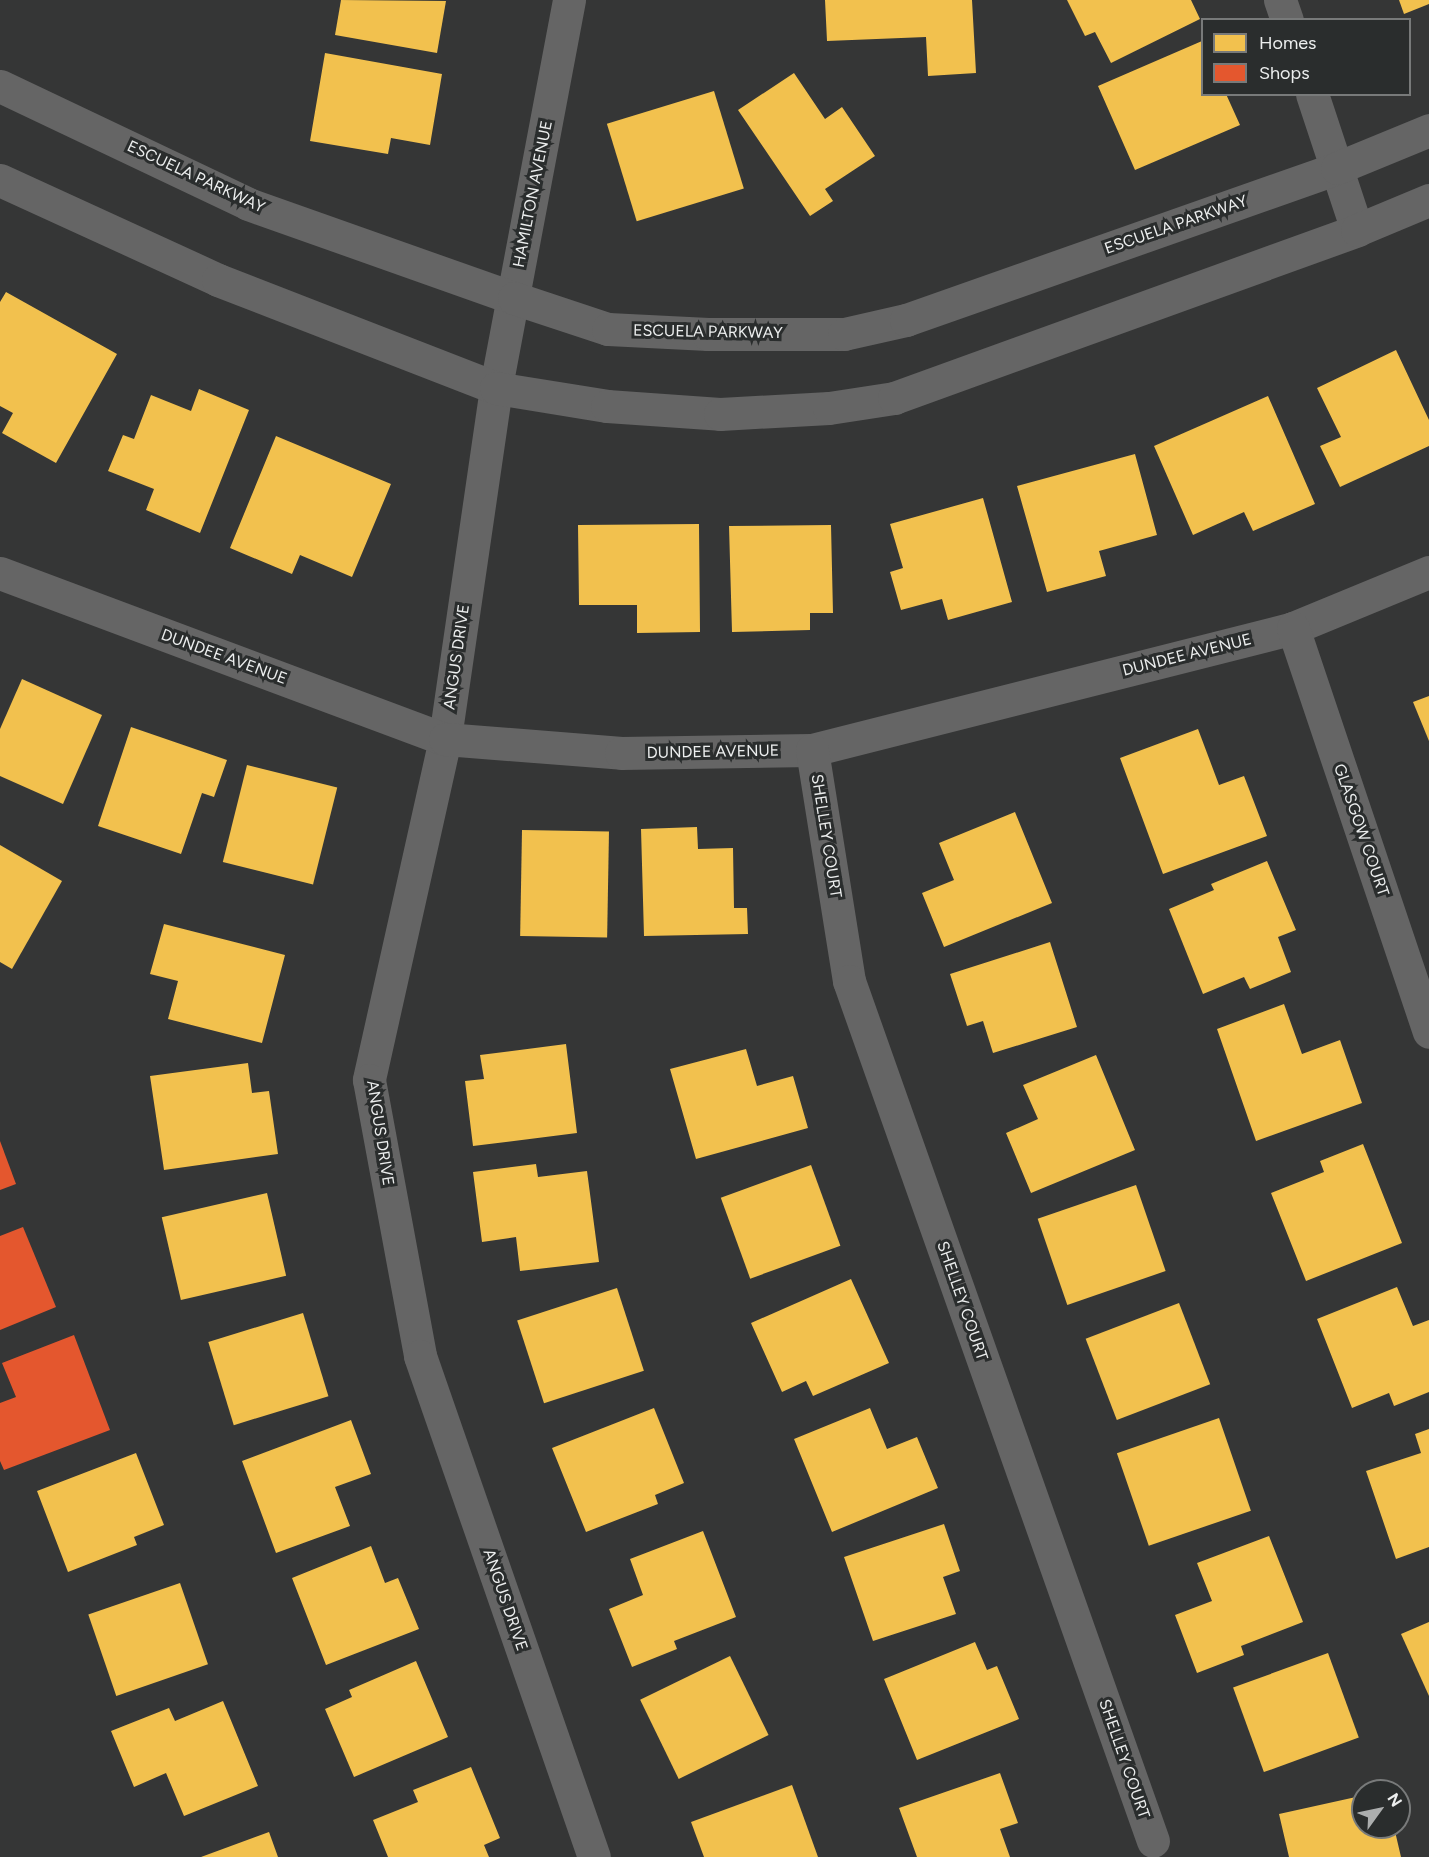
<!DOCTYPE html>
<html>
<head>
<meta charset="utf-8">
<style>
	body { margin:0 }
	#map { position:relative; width:1429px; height:1857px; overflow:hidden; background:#353636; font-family:Figtree,sans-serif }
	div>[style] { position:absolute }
	.homes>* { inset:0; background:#f2c14e; transform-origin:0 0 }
	.shops>* { inset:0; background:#e4572e }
	.minor>* { height:33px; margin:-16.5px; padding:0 16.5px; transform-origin:16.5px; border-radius:16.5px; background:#656565 }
	.tertiary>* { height:33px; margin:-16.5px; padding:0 16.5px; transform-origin:16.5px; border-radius:16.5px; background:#656565 }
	span { translate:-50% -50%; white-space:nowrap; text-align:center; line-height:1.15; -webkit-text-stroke:6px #2a2d2d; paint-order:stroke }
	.street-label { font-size:16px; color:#eceeee }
	.legend { position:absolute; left:1201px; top:18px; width:210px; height:78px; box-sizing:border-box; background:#2a2d2d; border:2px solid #787a7a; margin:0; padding:8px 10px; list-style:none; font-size:18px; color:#eceeee }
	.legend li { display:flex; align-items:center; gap:12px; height:30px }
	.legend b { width:30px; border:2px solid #787a7a }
	.north { position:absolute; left:1351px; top:1779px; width:60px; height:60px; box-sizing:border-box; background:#2a2d2d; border:2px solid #787a7a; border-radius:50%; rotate:57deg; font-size:16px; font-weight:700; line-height:24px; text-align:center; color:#eceeee }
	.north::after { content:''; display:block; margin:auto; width:21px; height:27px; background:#acaeae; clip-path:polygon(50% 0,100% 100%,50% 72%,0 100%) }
</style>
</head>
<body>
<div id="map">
	<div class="homes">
		<i style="clip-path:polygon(341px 0,446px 1px,437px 53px,335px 35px)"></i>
		<i style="clip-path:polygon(825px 0,972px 0,976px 73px,928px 76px,926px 37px,827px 41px)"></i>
		<i style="clip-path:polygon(1067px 0,1191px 0,1200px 19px,1111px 63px,1095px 32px,1085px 36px)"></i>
		<i style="clip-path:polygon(1399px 0,1429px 0,1429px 4px,1404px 14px)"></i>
		<i style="clip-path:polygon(1202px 41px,1202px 94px,1226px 94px,1240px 125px,1135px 170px,1098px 86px)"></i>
		<i style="clip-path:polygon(325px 53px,442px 74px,430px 145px,391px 138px,388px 154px,310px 141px)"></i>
		<i style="clip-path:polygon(794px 73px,825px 119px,842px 107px,875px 156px,825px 189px,833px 201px,810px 216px,738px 110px)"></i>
		<i style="left:714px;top:91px;width:102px;height:112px;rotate:73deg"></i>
		<i style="clip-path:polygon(6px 292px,117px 354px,56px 463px,2px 433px,13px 413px,0 406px,0 302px)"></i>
		<i style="clip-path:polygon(1396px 350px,1429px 420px,1429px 446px,1340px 487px,1320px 446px,1341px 437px,1317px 388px)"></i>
		<i style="clip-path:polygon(199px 389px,249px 410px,200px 533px,146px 510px,154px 489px,108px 471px,123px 435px,134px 439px,151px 395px,191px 411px)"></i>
		<i style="clip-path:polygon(1268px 396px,1315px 504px,1253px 531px,1244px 512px,1193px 535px,1154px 446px)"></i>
		<i style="clip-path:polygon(276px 436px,391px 484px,352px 577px,300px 555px,292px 574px,230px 548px)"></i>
		<i style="clip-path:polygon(1135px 454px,1157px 535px,1099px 551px,1106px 576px,1047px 592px,1017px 486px)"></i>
		<i style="clip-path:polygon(983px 498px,1012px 602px,948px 620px,942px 599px,901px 610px,890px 572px,903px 568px,890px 524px)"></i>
		<i style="clip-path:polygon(699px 524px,700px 632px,637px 633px,637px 605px,579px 605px,578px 525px)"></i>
		<i style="clip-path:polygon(831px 525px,833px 613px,810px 613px,810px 630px,732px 632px,729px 526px)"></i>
		<i style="clip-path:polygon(22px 679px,102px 715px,63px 804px,0 776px,0 729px)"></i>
		<i style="clip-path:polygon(1429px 696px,1429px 741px,1413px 702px)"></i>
		<i style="clip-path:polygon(131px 727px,227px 760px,214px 797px,202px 793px,181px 854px,98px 826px)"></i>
		<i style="clip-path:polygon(1198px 729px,1219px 785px,1244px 776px,1267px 836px,1163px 874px,1120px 758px)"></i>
		<i style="left:247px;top:765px;width:93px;height:100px;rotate:14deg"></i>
		<i style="clip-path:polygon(1015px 812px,1052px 903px,944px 947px,922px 893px,954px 880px,939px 843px)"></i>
		<i style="clip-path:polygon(697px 827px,698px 849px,733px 848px,734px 908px,747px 908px,748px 934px,644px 936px,641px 829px)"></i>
		<i style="left:522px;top:830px;width:87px;height:106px;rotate:1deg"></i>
		<i style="clip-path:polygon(0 845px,62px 881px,12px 969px,0 962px)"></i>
		<i style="clip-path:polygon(1267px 861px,1296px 930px,1278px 937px,1291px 972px,1250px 989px,1244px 977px,1203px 994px,1169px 909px,1214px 890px,1211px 884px)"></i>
		<i style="clip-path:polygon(164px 924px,285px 955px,262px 1043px,168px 1019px,178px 981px,150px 974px)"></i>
		<i style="clip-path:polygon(1050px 942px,1077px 1027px,993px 1053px,983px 1021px,967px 1026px,950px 974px)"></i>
		<i style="clip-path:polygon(1284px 1004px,1302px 1054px,1340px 1040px,1362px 1103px,1256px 1141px,1217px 1029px)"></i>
		<i style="clip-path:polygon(566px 1044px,577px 1133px,473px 1146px,465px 1081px,484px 1079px,480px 1055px)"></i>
		<i style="clip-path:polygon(746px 1049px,757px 1086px,793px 1076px,808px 1128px,696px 1159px,670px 1069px)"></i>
		<i style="clip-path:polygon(1096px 1055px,1135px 1150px,1031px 1193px,1006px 1133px,1038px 1119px,1023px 1085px)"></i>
		<i style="clip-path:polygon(248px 1063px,252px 1093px,269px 1091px,278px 1154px,164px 1170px,150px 1076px)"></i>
		<i style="clip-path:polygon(1363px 1144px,1402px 1243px,1306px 1281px,1271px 1193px,1324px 1172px,1320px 1161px)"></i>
		<i style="clip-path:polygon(536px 1164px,538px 1177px,587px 1171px,599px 1262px,520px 1271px,516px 1237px,482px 1242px,473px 1172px)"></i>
		<i style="left:811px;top:1165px;width:86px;height:96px;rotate:70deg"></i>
		<i style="left:1136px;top:1185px;width:91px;height:104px;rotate:71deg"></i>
		<i style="left:267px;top:1193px;width:85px;height:108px;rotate:77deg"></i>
		<i style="clip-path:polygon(851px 1279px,889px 1363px,813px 1396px,806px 1381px,782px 1392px,751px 1323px)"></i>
		<i style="clip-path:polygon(1397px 1287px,1413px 1326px,1429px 1320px,1429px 1392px,1394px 1406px,1389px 1393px,1352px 1408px,1317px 1319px)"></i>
		<i style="left:617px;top:1288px;width:87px;height:105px;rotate:72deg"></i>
		<i style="left:1179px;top:1303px;width:87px;height:100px;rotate:69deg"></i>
		<i style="left:303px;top:1313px;width:87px;height:99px;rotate:73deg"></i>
		<i style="clip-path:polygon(654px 1408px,684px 1483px,655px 1495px,658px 1504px,586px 1532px,552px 1448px)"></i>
		<i style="clip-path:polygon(870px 1408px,887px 1449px,917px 1437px,938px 1488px,832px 1532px,794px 1439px)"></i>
		<i style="left:1219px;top:1418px;width:98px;height:108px;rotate:71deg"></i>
		<i style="clip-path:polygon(351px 1420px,371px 1474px,335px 1487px,350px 1526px,276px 1553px,242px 1461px)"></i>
		<i style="clip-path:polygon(1429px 1429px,1429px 1547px,1396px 1559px,1366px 1471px,1421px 1453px,1415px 1434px)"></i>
		<i style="clip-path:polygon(136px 1453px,164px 1525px,134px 1537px,137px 1545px,68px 1572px,37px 1491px)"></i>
		<i style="clip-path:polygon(944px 1524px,960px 1571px,943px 1577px,956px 1614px,873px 1641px,844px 1557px)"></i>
		<i style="clip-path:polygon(703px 1531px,736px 1617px,674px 1641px,677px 1649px,632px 1667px,609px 1609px,643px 1595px,630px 1559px)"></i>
		<i style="clip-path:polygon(1269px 1536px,1303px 1622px,1241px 1646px,1244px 1655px,1197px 1673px,1175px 1615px,1212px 1601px,1197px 1563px)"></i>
		<i style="clip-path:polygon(371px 1546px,385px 1583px,398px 1578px,419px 1629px,326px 1665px,292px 1578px)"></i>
		<i style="left:180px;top:1583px;width:86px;height:97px;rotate:71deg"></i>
		<i style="clip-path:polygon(1429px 1622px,1429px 1696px,1401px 1634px)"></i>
		<i style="clip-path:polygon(975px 1642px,987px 1670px,997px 1666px,1019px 1719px,917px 1760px,884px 1679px)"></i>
		<i style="left:1328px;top:1653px;width:90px;height:101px;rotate:70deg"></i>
		<i style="left:730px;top:1656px;width:88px;height:100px;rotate:64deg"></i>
		<i style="clip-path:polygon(416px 1661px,448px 1737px,354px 1777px,325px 1709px,352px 1697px,349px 1690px)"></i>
		<i style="clip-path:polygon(223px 1701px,258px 1786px,184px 1816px,166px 1773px,134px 1787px,111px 1731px,169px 1708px,175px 1721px)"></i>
		<i style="clip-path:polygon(471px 1767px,500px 1838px,484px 1845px,489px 1857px,388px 1857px,373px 1820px,418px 1802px,413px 1790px)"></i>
		<i style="clip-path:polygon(1000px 1773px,1018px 1823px,1000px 1829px,1010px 1857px,917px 1857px,899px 1808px)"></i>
		<i style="clip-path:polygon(792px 1785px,818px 1857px,704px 1857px,691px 1822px)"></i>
		<i style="clip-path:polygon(1356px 1797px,1359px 1809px,1363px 1808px,1363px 1827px,1394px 1827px,1401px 1857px,1289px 1857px,1279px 1814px)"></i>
		<i style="clip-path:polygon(269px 1832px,278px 1857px,201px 1857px)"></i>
	</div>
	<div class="shops">
		<i style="clip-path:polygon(0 1141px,16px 1184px,0 1190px)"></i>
		<i style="clip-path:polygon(23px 1227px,56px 1307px,0 1330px,0 1236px)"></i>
		<i style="clip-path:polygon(74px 1335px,110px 1430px,4px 1470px,0 1461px,0 1403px,16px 1397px,2px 1363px)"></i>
	</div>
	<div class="minor">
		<i style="left:569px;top:0;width:395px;rotate:100.7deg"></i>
		<i style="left:496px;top:388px;width:355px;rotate:98.3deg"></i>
		<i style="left:445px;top:739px;width:349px;rotate:102.6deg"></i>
		<i style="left:369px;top:1080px;width:281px;rotate:79.5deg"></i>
		<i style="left:420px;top:1356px;width:530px;rotate:70.85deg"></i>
		<i style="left:1280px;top:0;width:21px;rotate:71deg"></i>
		<i style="left:1312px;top:94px;width:143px;rotate:71.7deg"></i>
		<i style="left:0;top:573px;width:475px;rotate:20.5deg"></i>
		<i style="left:445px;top:739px;width:177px;rotate:4.5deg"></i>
		<i style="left:621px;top:753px;width:191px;rotate:-0.9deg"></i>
		<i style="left:812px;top:750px;width:496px;rotate:-14.2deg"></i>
		<i style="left:1293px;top:628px;width:147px;rotate:-22.4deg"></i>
		<i style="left:1293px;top:628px;width:426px;rotate:71.4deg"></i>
		<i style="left:812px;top:750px;width:234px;rotate:80.9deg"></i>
		<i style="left:849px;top:981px;width:912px;rotate:70.53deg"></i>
	</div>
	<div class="tertiary">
		<i style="left:0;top:86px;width:275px;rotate:25.4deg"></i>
		<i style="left:248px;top:204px;width:282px;rotate:19.5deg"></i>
		<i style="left:514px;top:298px;width:99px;rotate:18.3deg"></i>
		<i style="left:608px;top:329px;width:100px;rotate:2.9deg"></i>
		<i style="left:708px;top:334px;width:136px"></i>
		<i style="left:844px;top:334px;width:64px;rotate:-12.7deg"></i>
		<i style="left:906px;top:320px;width:457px;rotate:-19.4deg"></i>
		<i style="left:1337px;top:168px;width:100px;rotate:-22.4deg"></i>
		<i style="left:0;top:180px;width:240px;rotate:24.6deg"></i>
		<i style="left:218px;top:280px;width:298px;rotate:21.2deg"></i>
		<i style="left:496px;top:388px;width:112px;rotate:9.2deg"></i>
		<i style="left:607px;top:406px;width:113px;rotate:4deg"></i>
		<i style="left:720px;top:414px;width:109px;rotate:-3.2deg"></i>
		<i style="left:829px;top:408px;width:66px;rotate:-8.7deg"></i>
		<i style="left:894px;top:398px;width:493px;rotate:-19.9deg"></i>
		<i style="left:1357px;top:230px;width:78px;rotate:-22.6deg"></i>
	</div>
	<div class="street-label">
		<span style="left:196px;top:177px;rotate:25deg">ESCUELA PARKWAY</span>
		<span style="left:533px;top:194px;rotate:-79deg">HAMILTON AVENUE</span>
		<span style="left:1176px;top:225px;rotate:-19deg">ESCUELA PARKWAY</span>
		<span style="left:708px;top:332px;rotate:1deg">ESCUELA PARKWAY</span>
		<span style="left:1187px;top:655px;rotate:-14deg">DUNDEE AVENUE</span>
		<span style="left:224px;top:657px;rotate:20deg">DUNDEE AVENUE</span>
		<span style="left:457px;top:657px;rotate:-82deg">ANGUS DRIVE</span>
		<span style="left:713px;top:752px;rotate:-1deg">DUNDEE AVENUE</span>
		<span style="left:1361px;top:830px;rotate:71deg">GLASGOW COURT</span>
		<span style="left:826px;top:836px;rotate:81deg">SHELLEY COURT</span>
		<span style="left:380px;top:1133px;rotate:81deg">ANGUS DRIVE</span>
		<span style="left:962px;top:1301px;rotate:71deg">SHELLEY COURT</span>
		<span style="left:505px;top:1600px;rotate:71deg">ANGUS DRIVE</span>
		<span style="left:1124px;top:1759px;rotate:71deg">SHELLEY COURT</span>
	</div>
	<ul class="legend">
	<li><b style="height:16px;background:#f2c14e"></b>Homes</li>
	<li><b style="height:16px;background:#e4572e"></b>Shops</li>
	</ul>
	<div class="north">N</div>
</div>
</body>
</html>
